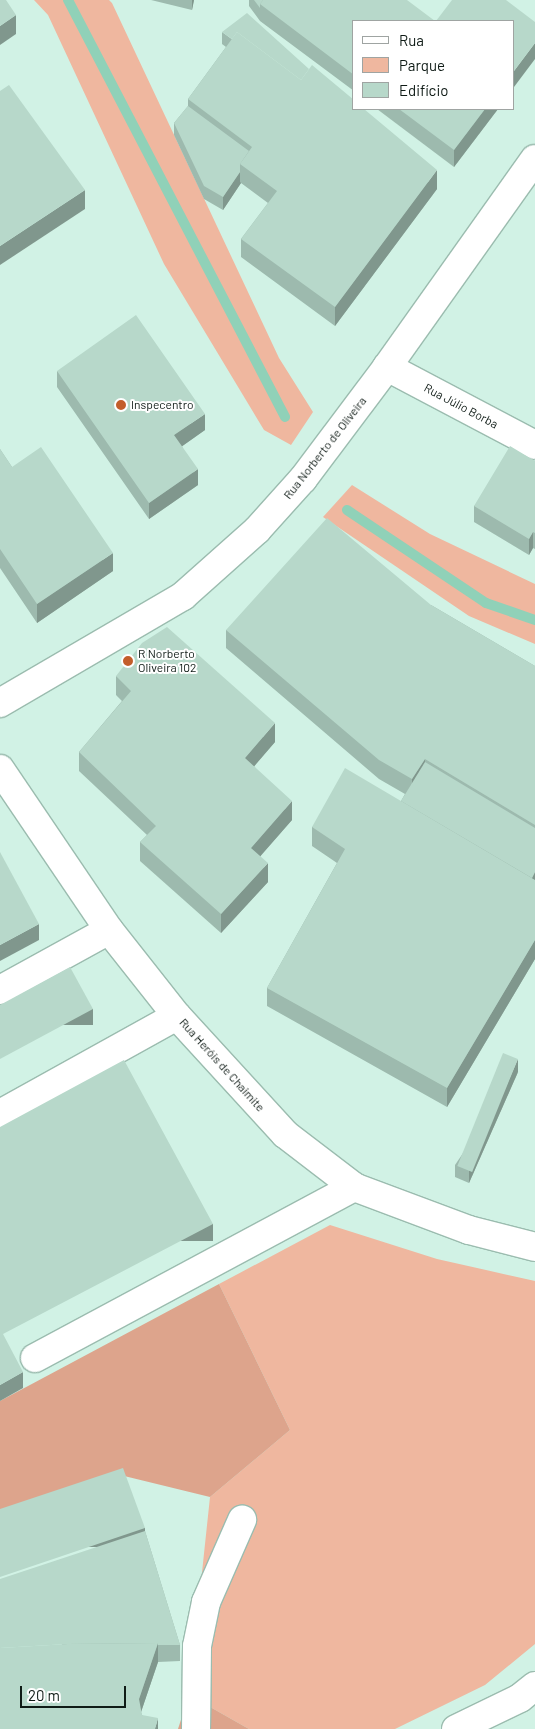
<!DOCTYPE html>
<html>
<head>
<meta charset="utf-8">
<style>
	body { margin:0 }
	#map { position:relative; width:535px; height:1729px; overflow:hidden; background:#d1f2e5; font-family:Barlow,sans-serif }
	div>[style] { position:absolute }
	.green>* { inset:0; background:#efb79f }
	.forest>* { inset:0; background:#dda48c }
	.stream>* { height:10px; margin:-5px; padding:0 5px; transform-origin:5px; border-radius:5px; background:#90d1b8 }
	.roads { filter:drop-shadow(1px 0 #9bbcaf) drop-shadow(-1px 0 #9bbcaf) drop-shadow(0 1px #9bbcaf) drop-shadow(0 -1px #9bbcaf) }
	.minor>* { height:28px; margin:-14px; padding:0 14px; transform-origin:14px; border-radius:14px; background:#fff }
	.wall>* { inset:0; background:#9dbaae }
	.shaded-wall>* { inset:0; background:#80978d; transform-origin:0 0 }
	.building>* { inset:0; background:#b7d8ca; transform-origin:0 0 }
	.dots>* { width:14px; height:14px; translate:-50% -50%; box-sizing:border-box; border:2px solid #fff; border-radius:50% }
	span { translate:-50% -50%; white-space:nowrap; text-align:center; line-height:1.15; -webkit-text-stroke:4px #fff; paint-order:stroke }
	.poi-label { font-size:12px; color:#0f1b16 }
	.left { translate:0 -50%; text-align:left }
	.street-label { font-size:12px; color:#0f1b16 }
	.legend { position:absolute; left:352px; top:20px; width:162px; height:90px; box-sizing:border-box; background:#fff; border:1px solid #9fa4a2; margin:0; padding:6px 9px; list-style:none; font-size:15px; color:#0f1b16 }
	.legend li { display:flex; align-items:center; gap:10px; height:25px }
	.legend b { width:25px; border:1px solid #9fa4a2 }
	.scale { position:absolute; left:20px; top:1686px; width:106px; height:22px; box-sizing:border-box; border:2px solid #0f1b16; border-top:0; padding-left:6px; font-size:15px; line-height:18px; white-space:nowrap; color:#0f1b16; -webkit-text-stroke:4px #fff; paint-order:stroke }
</style>
</head>
<body>
<div id="map">
	<div class="green">
		<i style="clip-path:polygon(34px 0,109px 0,112px 3px,279px 358px,313px 412px,291px 445px,264px 430px,164px 264px,48px 15px)"></i>
		<i style="clip-path:polygon(352px 485px,430px 534px,535px 584px,535px 644px,469px 616px,323px 517px)"></i>
		<i style="clip-path:polygon(330px 1225px,437px 1259px,535px 1281px,535px 1644px,485px 1685px,395px 1729px,249px 1729px,189px 1695px,210px 1497px,290px 1430px,219px 1284px)"></i>
	</div>
	<div class="forest">
		<i style="clip-path:polygon(219px 1284px,290px 1430px,210px 1497px,116px 1474px,0 1513px,0 1401px)"></i>
		<i style="clip-path:polygon(189px 1695px,249px 1729px,178px 1729px)"></i>
	</div>
	<div class="stream">
		<i style="left:68px;top:0;width:470px;rotate:62.5deg"></i>
		<i style="left:347px;top:510px;width:167px;rotate:33.8deg"></i>
		<i style="left:486px;top:603px;width:52px;rotate:19.1deg"></i>
	</div>
	<div class="roads">
		<div class="minor">
			<i style="left:387px;top:367px;width:167px;rotate:27.8deg"></i>
			<i style="left:0;top:703px;width:212px;rotate:-30.3deg"></i>
			<i style="left:183px;top:596px;width:99px;rotate:-41.7deg"></i>
			<i style="left:257px;top:530px;width:69px;rotate:-48deg"></i>
			<i style="left:303px;top:479px;width:140px;rotate:-53.1deg"></i>
			<i style="left:387px;top:367px;width:255px;rotate:-54.6deg"></i>
			<i style="left:0;top:769px;width:194px;rotate:55.9deg"></i>
			<i style="left:109px;top:930px;width:110px;rotate:51.7deg"></i>
			<i style="left:177px;top:1016px;width:160px;rotate:47.5deg"></i>
			<i style="left:285px;top:1134px;width:87px;rotate:37.5deg"></i>
			<i style="left:354px;top:1187px;width:123px;rotate:20.5deg"></i>
			<i style="left:469px;top:1230px;width:68px;rotate:14.4deg"></i>
			<i style="left:0;top:990px;width:124px;rotate:-28.8deg"></i>
			<i style="left:0;top:1114px;width:202px;rotate:-29deg"></i>
			<i style="left:35px;top:1358px;width:362px;rotate:-28.2deg"></i>
			<i style="left:196px;top:1729px;width:83px;rotate:-89.3deg"></i>
			<i style="left:197px;top:1646px;width:45px;rotate:-78.4deg"></i>
			<i style="left:206px;top:1602px;width:90px;rotate:-66.3deg"></i>
			<i style="left:456px;top:1729px;width:71px;rotate:-25.8deg"></i>
			<i style="left:520px;top:1698px;width:19px;rotate:-39deg"></i>
		</div>
	</div>
	<div class="wall">
		<i style="clip-path:polygon(151px 0,194px 0,192px 10px)"></i>
		<i style="clip-path:polygon(249px 0,407px 0,354px 21px,354px 91px,260px 21px,249px 6px)"></i>
		<i style="clip-path:polygon(222px 32px,437px 189px,335px 326px,241px 257px,241px 239px,268px 203px,241px 183px,223px 210px,204px 199px,174px 135px,174px 123px,188px 106px,188px 99px,226px 47px,222px 44px)"></i>
		<i style="clip-path:polygon(377px 109px,498px 109px,454px 167px)"></i>
		<i style="clip-path:polygon(57px 371px,205px 430px,182px 446px,198px 485px,149px 519px,57px 387px)"></i>
		<i style="clip-path:polygon(0 449px,12px 467px,113px 571px,37px 623px,0 568px)"></i>
		<i style="clip-path:polygon(535px 461px,535px 549px,533px 548px,529px 555px,474px 522px,474px 506px)"></i>
		<i style="clip-path:polygon(431px 605px,535px 666px,535px 959px,447px 1107px,267px 1006px,267px 988px,337px 863px,312px 846px,312px 827px,401px 801px,405px 794px,379px 779px,226px 648px,226px 630px)"></i>
		<i style="clip-path:polygon(116px 676px,275px 742px,254px 766px,292px 820px,260px 856px,268px 882px,221px 933px,140px 861px,140px 842px,147px 835px,79px 771px,79px 752px,122px 701px,116px 695px)"></i>
		<i style="clip-path:polygon(518px 1072px,469px 1183px,455px 1177px,455px 1165px)"></i>
		<i style="clip-path:polygon(145px 1531px,180px 1645px,180px 1661px,158px 1662px,141px 1712px,142px 1715px,158px 1729px,0 1729px)"></i>
	</div>
	<div class="shaded-wall">
		<i style="clip-path:polygon(192px 0,194px 0,192px 10px)"></i>
		<i style="clip-path:polygon(16px 15px,16px 34px,0 45px,0 26px)"></i>
		<i style="clip-path:polygon(535px 43px,535px 59px,514px 87px,514px 71px)"></i>
		<i style="clip-path:polygon(485px 109px,498px 109px,454px 167px,454px 150px)"></i>
		<i style="clip-path:polygon(437px 170px,437px 189px,335px 326px,335px 307px)"></i>
		<i style="clip-path:polygon(240px 172px,240px 182px,241px 183px,223px 210px,223px 197px)"></i>
		<i style="clip-path:polygon(85px 190px,85px 209px,0 265px,0 246px)"></i>
		<i style="clip-path:polygon(205px 414px,205px 430px,174px 452px,174px 435px)"></i>
		<i style="clip-path:polygon(198px 469px,198px 485px,149px 519px,149px 503px)"></i>
		<i style="clip-path:polygon(533px 532px,533px 548px,529px 555px,529px 539px)"></i>
		<i style="clip-path:polygon(113px 553px,113px 571px,37px 623px,37px 604px)"></i>
		<i style="clip-path:polygon(275px 723px,275px 742px,245px 777px,245px 758px)"></i>
		<i style="clip-path:polygon(425px 759px,425px 778px,412px 797px,412px 779px)"></i>
		<i style="clip-path:polygon(292px 801px,292px 820px,251px 867px,251px 848px)"></i>
		<i style="clip-path:polygon(268px 863px,268px 882px,221px 933px,221px 914px)"></i>
		<i style="clip-path:polygon(535px 872px,535px 888px,531px 880px)"></i>
		<i style="clip-path:polygon(39px 924px,39px 940px,0 961px,0 945px)"></i>
		<i style="clip-path:polygon(535px 940px,535px 959px,447px 1107px,447px 1088px)"></i>
		<i style="left:93px;top:1009px;width:16px;height:106px;rotate:90deg"></i>
		<i style="clip-path:polygon(518px 1059px,518px 1072px,469px 1183px,469px 1171px)"></i>
		<i style="left:213px;top:1224px;width:17px;height:237px;rotate:90deg"></i>
		<i style="clip-path:polygon(23px 1372px,23px 1388px,0 1401px,0 1385px)"></i>
		<i style="left:145px;top:1528px;width:19px;height:153px;rotate:90deg"></i>
		<i style="clip-path:polygon(158px 1643px,158px 1662px,139px 1718px,139px 1699px)"></i>
		<i style="clip-path:polygon(158px 1718px,158px 1729px,155px 1729px)"></i>
	</div>
	<div class="building">
		<i style="clip-path:polygon(0 0,6px 0,16px 15px,0 26px)"></i>
		<i style="clip-path:polygon(254px 0,263px 0,260px 4px,260px 8px)"></i>
		<i style="clip-path:polygon(263px 0,407px 0,435px 21px,354px 21px,354px 75px,260px 4px)"></i>
		<i style="clip-path:polygon(452px 0,506px 0,535px 22px,535px 43px,514px 71px,514px 21px,436px 21px)"></i>
		<i style="clip-path:polygon(247px 13px,309px 69px,301px 80px,237px 32px,232px 39px,222px 32px)"></i>
		<i style="clip-path:polygon(237px 32px,301px 80px,312px 65px,354px 100px,354px 109px,364px 109px,437px 170px,335px 307px,241px 239px,277px 191px,240px 164px,252px 147px,188px 99px)"></i>
		<i style="clip-path:polygon(9px 85px,85px 190px,0 246px,0 91px)"></i>
		<i style="clip-path:polygon(188px 106px,249px 151px,240px 164px,240px 172px,223px 197px,204px 186px,174px 123px)"></i>
		<i style="clip-path:polygon(399px 109px,485px 109px,454px 150px)"></i>
		<i style="clip-path:polygon(136px 315px,205px 414px,174px 435px,198px 469px,149px 503px,57px 371px)"></i>
		<i style="clip-path:polygon(510px 446px,535px 461px,535px 533px,533px 532px,529px 539px,474px 506px)"></i>
		<i style="clip-path:polygon(41px 447px,113px 553px,37px 604px,0 549px,0 449px,12px 467px)"></i>
		<i style="clip-path:polygon(327px 518px,431px 605px,535px 666px,535px 825px,425px 759px,412px 779px,379px 760px,226px 630px)"></i>
		<i style="clip-path:polygon(167px 627px,275px 723px,245px 758px,292px 801px,251px 848px,268px 863px,221px 914px,140px 842px,156px 826px,79px 752px,131px 691px,116px 676px,142px 643px)"></i>
		<i style="clip-path:polygon(425px 762px,535px 828px,535px 872px,532px 878px,401px 801px)"></i>
		<i style="clip-path:polygon(345px 768px,535px 880px,535px 940px,447px 1088px,267px 988px,345px 849px,312px 827px)"></i>
		<i style="clip-path:polygon(0 852px,39px 924px,0 945px)"></i>
		<i style="clip-path:polygon(70px 967px,93px 1009px,0 1059px,0 1005px)"></i>
		<i style="left:503px;top:1053px;width:16px;height:122px;rotate:22deg"></i>
		<i style="clip-path:polygon(124px 1060px,213px 1224px,3px 1334px,23px 1372px,0 1385px,0 1127px)"></i>
		<i style="clip-path:polygon(123px 1468px,145px 1528px,0 1577px,0 1509px)"></i>
		<i style="clip-path:polygon(145px 1531px,180px 1645px,158px 1645px,158px 1643px,68px 1644px,0 1648px,0 1579px)"></i>
		<i style="clip-path:polygon(158px 1643px,139px 1699px,142px 1715px,158px 1718px,155px 1729px,0 1729px,0 1648px,68px 1644px)"></i>
	</div>
	<div class="dots">
		<i style="left:121px;top:405px;background:#c35e2b"></i>
		<i style="left:128px;top:661px;background:#c35e2b"></i>
	</div>
	<div class="poi-label">
		<span class="left" style="left:131px;top:405px">Inspecentro</span>
		<span class="left" style="left:138px;top:661px">R Norberto<br>Oliveira 102</span>
	</div>
	<div class="street-label">
		<span style="left:461px;top:406px;rotate:28deg">Rua Júlio Borba</span>
		<span style="left:325px;top:448px;rotate:-52deg">Rua Norberto de Oliveira</span>
		<span style="left:222px;top:1065px;rotate:48deg">Rua Heróis de Chaimite</span>
	</div>
	<ul class="legend">
	<li><b style="height:6px;background:#fff"></b>Rua</li>
	<li><b style="height:14px;background:#efb79f"></b>Parque</li>
	<li><b style="height:14px;background:#b7d8ca"></b>Edifício</li>
	</ul>
	<div class="scale">20 m</div>
</div>
</body>
</html>
